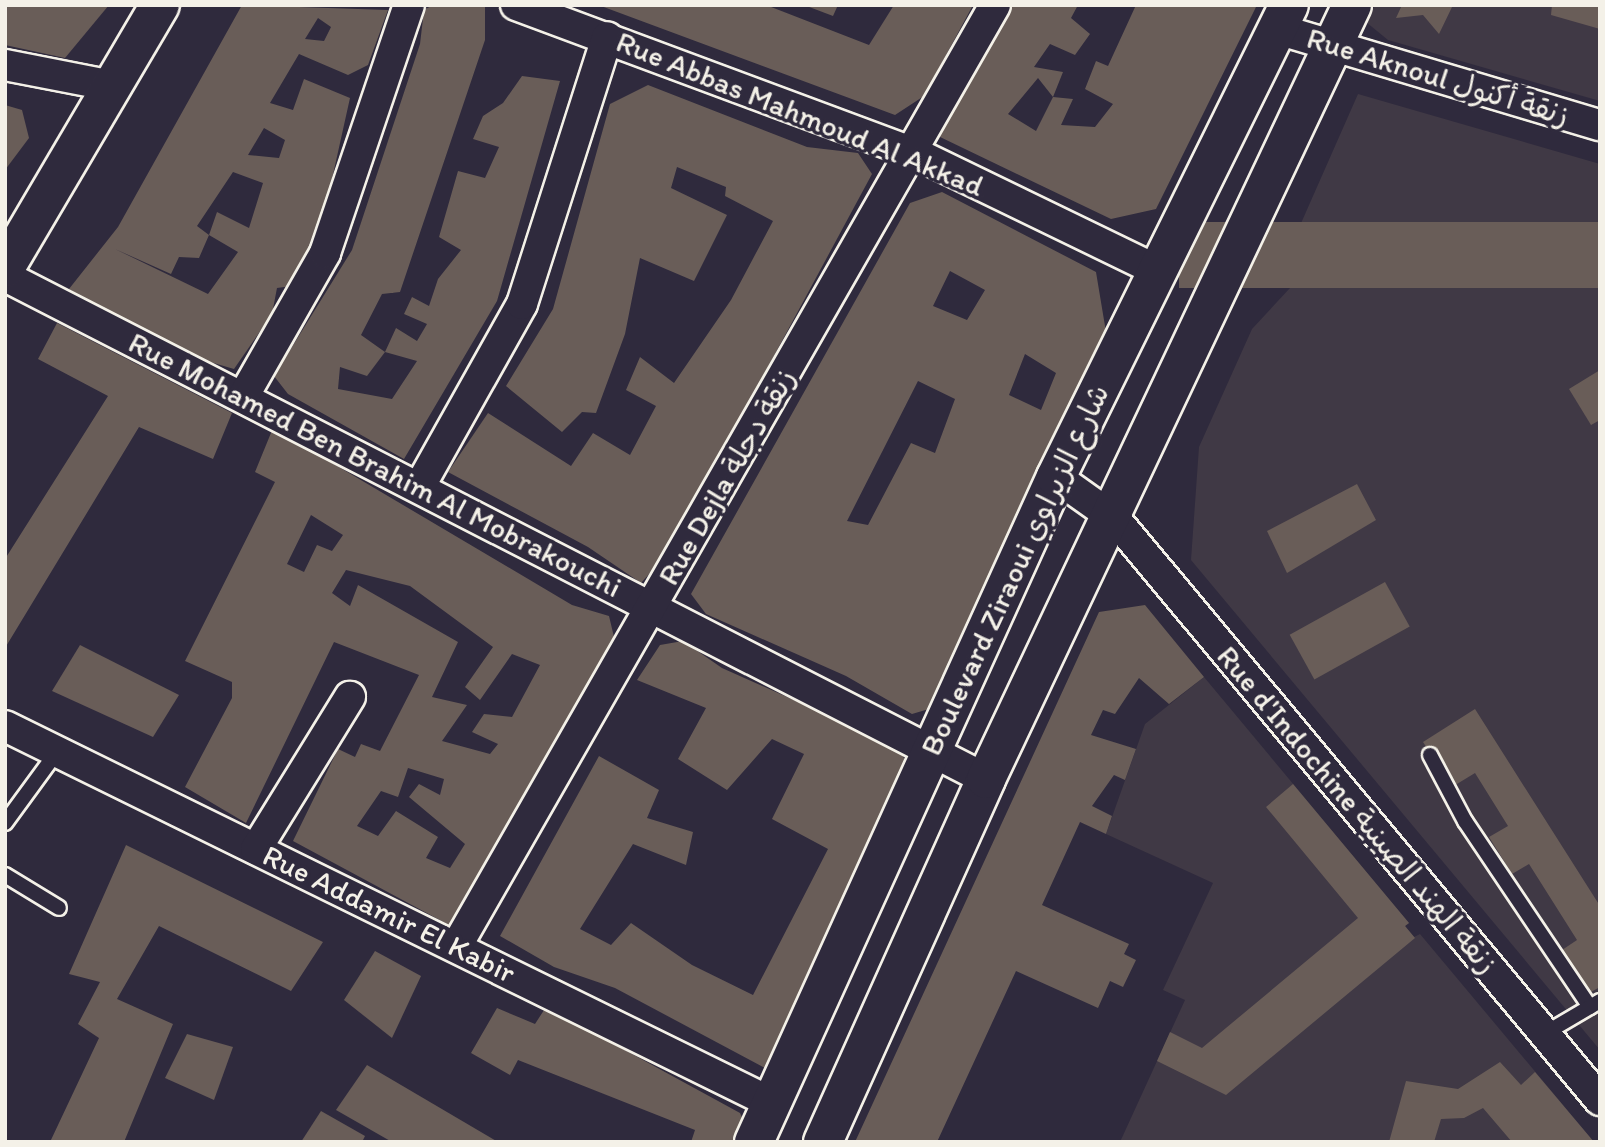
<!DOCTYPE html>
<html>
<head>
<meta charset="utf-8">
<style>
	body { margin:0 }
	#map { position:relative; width:1605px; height:1147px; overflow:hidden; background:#2f2a3d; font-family:Itim,"Playpen Sans Arabic",sans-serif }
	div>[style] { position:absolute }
	.built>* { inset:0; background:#403945 }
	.building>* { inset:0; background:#695d58; transform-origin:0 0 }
	.roads { filter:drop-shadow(2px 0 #f4f1e8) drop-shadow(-2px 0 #f4f1e8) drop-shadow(0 2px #f4f1e8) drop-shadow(0 -2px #f4f1e8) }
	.lane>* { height:14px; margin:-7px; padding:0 7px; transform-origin:7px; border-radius:7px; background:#2f2a3d }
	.street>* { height:30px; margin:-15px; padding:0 15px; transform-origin:15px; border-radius:15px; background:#2f2a3d }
	.secondary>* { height:38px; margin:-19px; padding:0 19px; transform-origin:19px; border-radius:19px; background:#2f2a3d }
	.primary>* { height:38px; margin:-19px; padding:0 19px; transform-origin:19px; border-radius:19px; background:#2f2a3d }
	span { translate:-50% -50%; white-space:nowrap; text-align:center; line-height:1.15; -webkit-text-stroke:7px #2f2a3d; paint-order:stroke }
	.street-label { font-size:30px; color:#f4f1e8 }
	.frame { position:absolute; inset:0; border:7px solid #f4f1e8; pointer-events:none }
</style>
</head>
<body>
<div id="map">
	<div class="built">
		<i style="clip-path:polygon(1375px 5px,1600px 5px,1600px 101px,1388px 40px,1366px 22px)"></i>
		<i style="clip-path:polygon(1358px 94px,1600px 164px,1600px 1050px,1191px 560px,1199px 447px,1252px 329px,1290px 288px,1287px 255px)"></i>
		<i style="clip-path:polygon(1204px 677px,1409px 923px,1405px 926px,1414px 937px,1420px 934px,1594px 1142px,1120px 1142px,1185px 1000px,1163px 990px,1213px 883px,1106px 834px,1145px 724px)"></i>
	</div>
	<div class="building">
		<i style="clip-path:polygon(5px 5px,109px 5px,65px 58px,5px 45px)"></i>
		<i style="clip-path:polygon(evenodd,242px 5px,388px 10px,368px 65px,348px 75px,299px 54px,270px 103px,293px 110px,304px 79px,350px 98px,316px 251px,299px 285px,277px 288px,272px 314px,234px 369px,159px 347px,69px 289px,118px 227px,242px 5px,318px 18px,331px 27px,324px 41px,305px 39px,318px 18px,242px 5px,264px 128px,285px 140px,279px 158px,248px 155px,264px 128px,242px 5px,233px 172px,263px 183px,249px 228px,217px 212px,209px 235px,238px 252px,208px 294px,115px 249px,171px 274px,179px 257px,199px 258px,209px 235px,197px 226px,233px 172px)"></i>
		<i style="clip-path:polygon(evenodd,433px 5px,485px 6px,485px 40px,400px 292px,382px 294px,361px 335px,385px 352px,396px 328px,417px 341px,427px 324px,404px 314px,412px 297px,429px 306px,438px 279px,461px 250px,439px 237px,458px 171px,485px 178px,499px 147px,473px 139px,483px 116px,503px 103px,522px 76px,560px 81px,497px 301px,404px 459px,288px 394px,274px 376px,352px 250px,420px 44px,424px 10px,433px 5px,385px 352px,417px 361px,392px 399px,338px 389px,340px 367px,367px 376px,385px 352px)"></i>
		<i style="clip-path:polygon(766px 5px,869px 45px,894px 5px,973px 5px,924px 96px,895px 115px,601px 6px)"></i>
		<i style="clip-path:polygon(804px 5px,838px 5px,833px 16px)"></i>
		<i style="clip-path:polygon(evenodd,1007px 5px,1078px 5px,1071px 18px,1090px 34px,1075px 55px,1050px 44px,1034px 67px,1063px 72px,1053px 97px,1073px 99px,1061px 125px,1095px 127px,1113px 104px,1085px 89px,1096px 61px,1108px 66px,1136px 5px,1256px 7px,1156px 209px,1111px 219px,938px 136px,1007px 5px,1038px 78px,1053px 97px,1036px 131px,1008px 114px,1038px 78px)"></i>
		<i style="clip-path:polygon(1402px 5px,1453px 5px,1439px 34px,1423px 15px,1396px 18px)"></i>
		<i style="clip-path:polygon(1552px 5px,1600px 5px,1600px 29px,1551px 15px)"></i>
		<i style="clip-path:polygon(648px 85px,807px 147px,858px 153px,872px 174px,667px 554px,641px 583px,588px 547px,448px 472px,488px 413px,571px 466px,593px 433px,630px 455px,656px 406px,626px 390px,640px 357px,674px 383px,731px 300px,773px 221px,725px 196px,726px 187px,677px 167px,671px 188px,727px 215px,694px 281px,640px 258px,625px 334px,596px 413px,582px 412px,562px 432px,506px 386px,553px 309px,610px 104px)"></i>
		<i style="clip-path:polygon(5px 105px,22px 110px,29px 138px,5px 170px)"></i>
		<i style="clip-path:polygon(evenodd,942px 192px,1096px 272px,1109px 350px,939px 706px,912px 714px,846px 676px,706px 614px,691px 594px,910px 203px,942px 192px,950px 271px,985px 290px,967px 320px,933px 306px,950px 271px,942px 192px,1025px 354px,1056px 373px,1041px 410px,1009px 395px,1025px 354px,942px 192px,918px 381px,955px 399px,935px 453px,911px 443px,868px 525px,847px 521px,918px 381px)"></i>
		<i style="left:1600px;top:222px;width:66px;height:421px;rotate:90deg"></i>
		<i style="clip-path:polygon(57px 323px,232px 413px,213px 459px,139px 427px,5px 648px,5px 559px,108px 396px,38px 359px)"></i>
		<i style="clip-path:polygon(1600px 370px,1600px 420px,1591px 425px,1569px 389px)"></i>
		<i style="clip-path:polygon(evenodd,273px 428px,572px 605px,609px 616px,614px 637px,449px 925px,293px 841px,338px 749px,355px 757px,361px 744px,380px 751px,419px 675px,334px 642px,246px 823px,185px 787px,232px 698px,232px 682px,185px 661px,275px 482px,255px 472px,273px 428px,311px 515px,343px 535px,332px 551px,317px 545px,304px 572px,287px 564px,311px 515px,273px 428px,346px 570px,410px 586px,493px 647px,465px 687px,480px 700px,512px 654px,540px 665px,512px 717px,484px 714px,472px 732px,498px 744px,490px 754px,442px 741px,467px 705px,432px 697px,458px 642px,358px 585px,350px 606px,332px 593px,346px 570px,273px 428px,408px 768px,444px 779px,440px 795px,419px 784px,409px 797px,465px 844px,450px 868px,426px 858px,438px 837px,396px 811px,378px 836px,357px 826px,381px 791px,398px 797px,408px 768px)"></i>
		<i style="clip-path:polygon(1357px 484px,1376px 520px,1287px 573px,1267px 531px)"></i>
		<i style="left:1385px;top:582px;width:51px;height:109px;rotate:61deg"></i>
		<i style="clip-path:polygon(1145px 605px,1204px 677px,1169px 704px,1139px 678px,1115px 714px,1103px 710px,1091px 735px,1136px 749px,1125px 780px,1114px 775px,1092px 806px,1112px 816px,1106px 834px,1080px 822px,1042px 905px,1129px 944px,1124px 954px,1136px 960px,1123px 987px,1110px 981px,1098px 1008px,1016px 971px,937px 1142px,855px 1142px,1099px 612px)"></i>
		<i style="clip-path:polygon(683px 641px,722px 668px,899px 747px,910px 772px,784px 1051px,765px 1068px,615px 988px,554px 967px,500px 936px,599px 756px,659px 790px,647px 818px,693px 832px,686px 865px,633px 844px,580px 929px,611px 945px,631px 923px,692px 965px,753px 995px,828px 849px,772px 819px,804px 754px,772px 739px,727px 790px,678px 759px,706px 708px,637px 680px,660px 645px)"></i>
		<i style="clip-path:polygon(80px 645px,179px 695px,153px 737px,52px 691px)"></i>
		<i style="clip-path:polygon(1475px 709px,1600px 906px,1600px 987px,1589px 993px,1562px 950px,1577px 940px,1529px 864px,1512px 874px,1489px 837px,1508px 826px,1475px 773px,1452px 787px,1423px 742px)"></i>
		<i style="clip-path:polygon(1293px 784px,1409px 923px,1405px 926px,1415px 938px,1226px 1095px,1157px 1061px,1170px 1032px,1202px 1048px,1358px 918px,1266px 807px)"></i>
		<i style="clip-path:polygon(126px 845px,323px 942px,291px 991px,159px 926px,117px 999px,173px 1024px,124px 1142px,50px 1142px,99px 1038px,78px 1024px,100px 982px,69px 974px)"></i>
		<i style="clip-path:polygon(375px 951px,421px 976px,392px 1038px,344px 1000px)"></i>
		<i style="clip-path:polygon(546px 1007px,740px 1113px,748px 1130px,739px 1142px,691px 1142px,695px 1130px,518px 1060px,510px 1075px,471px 1053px,497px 1008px,535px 1024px)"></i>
		<i style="clip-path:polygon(187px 1034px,233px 1047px,214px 1100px,165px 1078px)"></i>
		<i style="clip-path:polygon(1500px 1062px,1521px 1085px,1535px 1072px,1594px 1142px,1512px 1142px,1483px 1108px,1464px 1118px,1441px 1119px,1434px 1142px,1389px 1142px,1406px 1081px,1458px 1089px)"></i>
		<i style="clip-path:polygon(367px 1065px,498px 1142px,392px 1142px,336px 1110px)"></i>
		<i style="clip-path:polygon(321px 1111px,365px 1136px,362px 1142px,301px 1142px)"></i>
	</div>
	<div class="roads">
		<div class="lane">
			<i style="left:1430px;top:755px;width:75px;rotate:62.1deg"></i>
			<i style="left:1465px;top:821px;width:224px;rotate:56.1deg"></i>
			<i style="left:5px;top:823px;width:88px;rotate:-53.8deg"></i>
			<i style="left:5px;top:875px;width:63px;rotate:31.4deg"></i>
			<i style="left:1544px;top:1034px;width:65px;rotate:-30.5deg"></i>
		</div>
		<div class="street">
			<i style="left:516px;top:5px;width:426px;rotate:20.4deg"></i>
			<i style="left:915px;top:153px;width:268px;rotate:25.9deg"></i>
			<i style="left:1277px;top:29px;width:337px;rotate:16.6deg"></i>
			<i style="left:5px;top:65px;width:110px;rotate:11deg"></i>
			<i style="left:5px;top:276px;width:1102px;rotate:27.15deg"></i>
			<i style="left:243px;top:397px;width:166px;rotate:-60.3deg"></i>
			<i style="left:325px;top:253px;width:262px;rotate:-71.3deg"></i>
			<i style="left:1056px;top:477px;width:72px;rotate:35.4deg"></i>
			<i style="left:1115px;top:519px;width:757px;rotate:50.15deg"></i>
			<i style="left:421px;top:484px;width:206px;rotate:-60.7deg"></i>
			<i style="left:522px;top:304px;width:280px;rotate:-72.3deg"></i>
			<i style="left:5px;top:726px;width:855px;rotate:26.18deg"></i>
			<i style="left:256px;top:849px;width:179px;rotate:-58.3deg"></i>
			<i style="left:456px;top:947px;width:1085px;rotate:-60.22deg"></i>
		</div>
		<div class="secondary">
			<i style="left:754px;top:1142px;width:730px;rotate:-65.58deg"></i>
			<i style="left:1056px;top:477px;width:526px;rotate:-63.73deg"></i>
			<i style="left:823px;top:1142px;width:398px;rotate:-65.8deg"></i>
			<i style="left:986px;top:779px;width:856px;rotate:-64.69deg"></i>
		</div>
		<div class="primary">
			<i style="left:5px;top:268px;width:305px;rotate:-59.5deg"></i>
		</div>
	</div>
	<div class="street-label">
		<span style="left:1438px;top:77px;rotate:17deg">Rue Aknoul زنقة أكنول</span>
		<span style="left:800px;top:114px;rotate:22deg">Rue Abbas Mahmoud Al Akkad</span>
		<span style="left:375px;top:465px;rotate:27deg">Rue Mohamed Ben Brahim Al Mobrakouchi</span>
		<span style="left:727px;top:477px;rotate:-60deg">Rue Dejla زنقة دجلة</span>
		<span style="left:1015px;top:570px;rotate:-65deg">Boulevard Ziraoui شارع الزيراوي</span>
		<span style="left:1357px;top:810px;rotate:50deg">Rue d'Indochine زنقة الهند الصينية</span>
		<span style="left:389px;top:914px;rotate:26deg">Rue Addamir El Kabir</span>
	</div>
	<div class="frame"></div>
</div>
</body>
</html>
